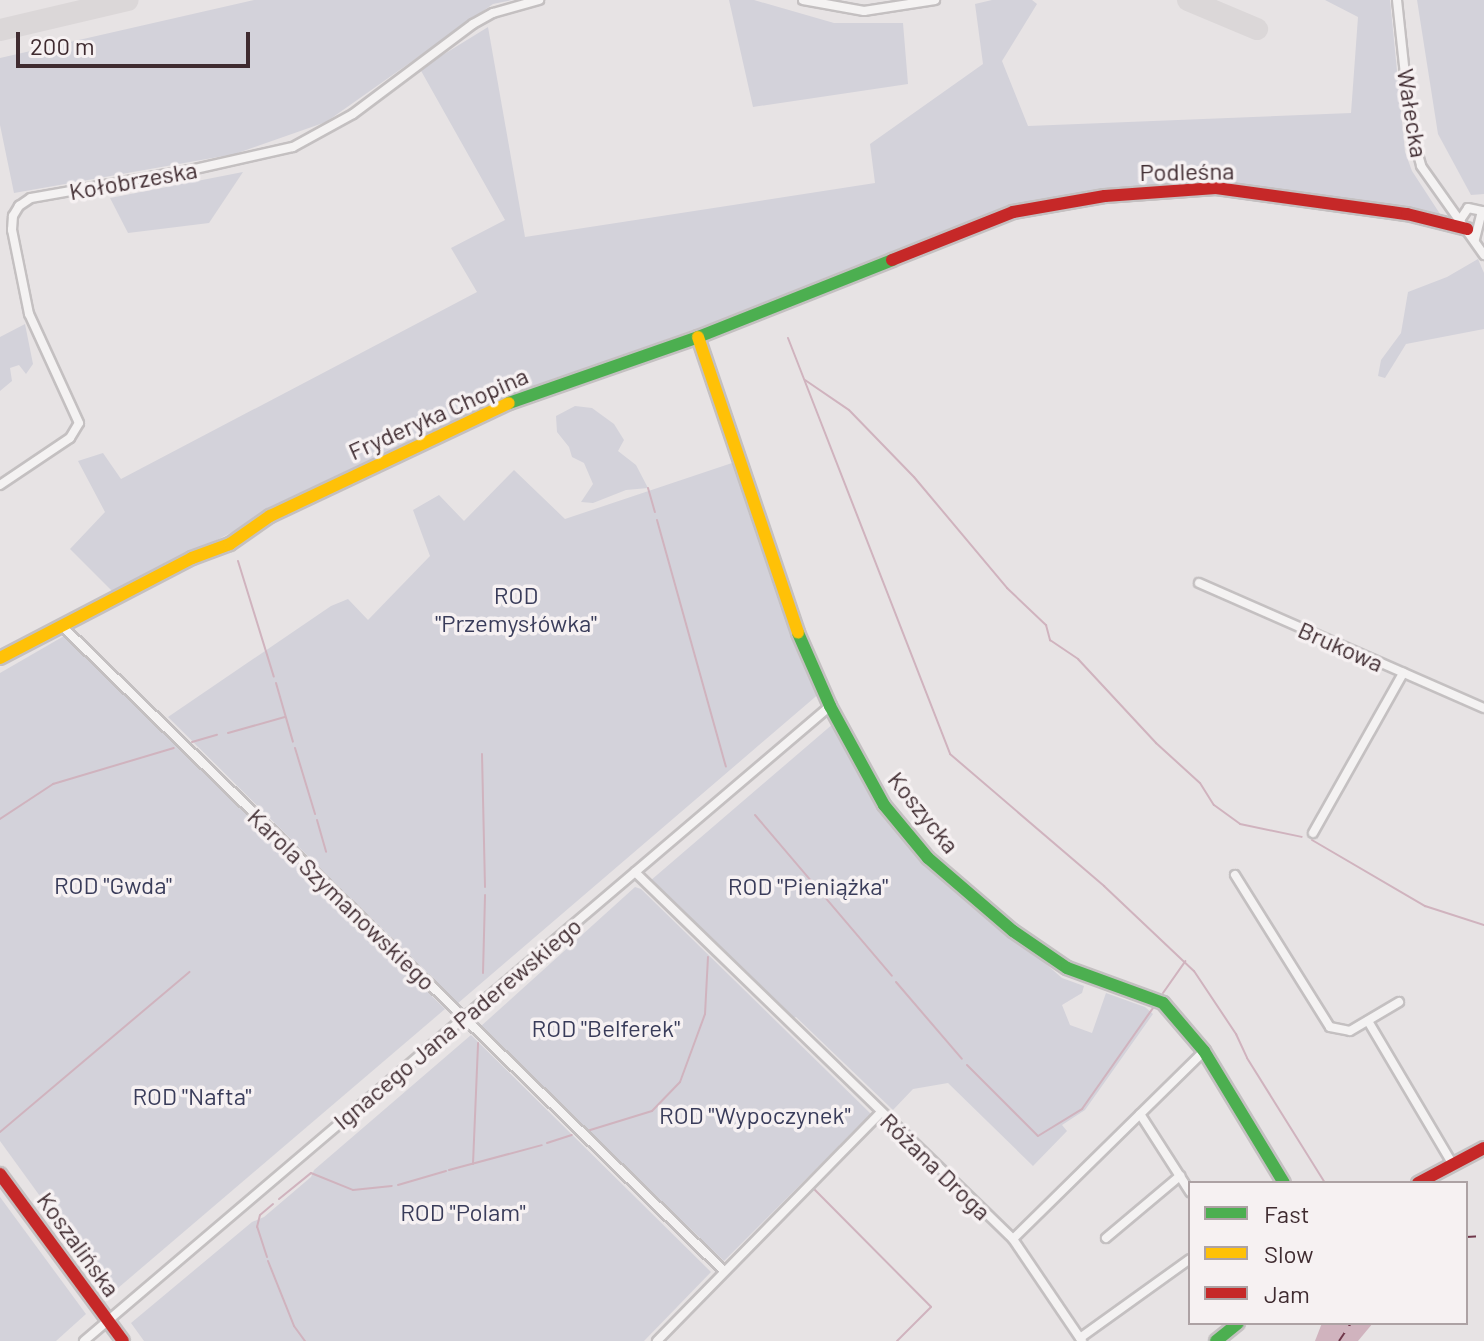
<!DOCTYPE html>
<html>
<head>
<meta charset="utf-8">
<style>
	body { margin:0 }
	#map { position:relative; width:1484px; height:1341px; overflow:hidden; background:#e7e3e4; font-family:Barlow,sans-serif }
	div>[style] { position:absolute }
	.green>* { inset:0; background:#d3d2da }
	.water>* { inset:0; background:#d0b3be }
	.stream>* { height:2px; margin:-1px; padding:0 1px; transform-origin:1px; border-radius:1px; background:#d0b3be }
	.ferry>* { height:2px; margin-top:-1px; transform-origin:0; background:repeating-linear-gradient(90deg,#70384b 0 10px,transparent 0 18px) }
	.taxiway>* { height:22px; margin:-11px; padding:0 11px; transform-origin:11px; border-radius:11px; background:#dbd7d8 }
	.roads { filter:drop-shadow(2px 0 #c4c0c1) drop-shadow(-2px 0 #c4c0c1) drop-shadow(0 2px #c4c0c1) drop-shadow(0 -2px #c4c0c1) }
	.street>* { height:8px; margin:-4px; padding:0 4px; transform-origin:4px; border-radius:4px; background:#f4f2f2 }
	.fast>* { height:12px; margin:-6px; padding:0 6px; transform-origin:6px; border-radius:6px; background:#4caf50 }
	.slow>* { height:12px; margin:-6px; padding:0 6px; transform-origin:6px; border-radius:6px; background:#ffc107 }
	.jam>* { height:12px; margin:-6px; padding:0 6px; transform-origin:6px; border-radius:6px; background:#c62828 }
	span { translate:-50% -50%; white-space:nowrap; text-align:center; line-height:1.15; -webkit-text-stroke:7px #f6f1f2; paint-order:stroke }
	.street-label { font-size:24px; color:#3f2b30 }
	.park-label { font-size:24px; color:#393c5a }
	.legend { position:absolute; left:1188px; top:1181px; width:280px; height:144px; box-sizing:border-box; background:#f6f1f2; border:2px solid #ada2a4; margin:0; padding:10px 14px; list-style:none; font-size:24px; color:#3f2b30 }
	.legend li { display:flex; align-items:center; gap:16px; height:40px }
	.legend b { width:40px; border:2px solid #ada2a4 }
	.scale { position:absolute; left:16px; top:32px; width:234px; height:36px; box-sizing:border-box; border:4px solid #3f2b30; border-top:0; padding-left:10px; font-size:24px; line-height:28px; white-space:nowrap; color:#3f2b30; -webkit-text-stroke:6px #f6f1f2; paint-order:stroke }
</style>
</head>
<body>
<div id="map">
	<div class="green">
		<i style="clip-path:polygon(254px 0,512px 0,493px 4px,326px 122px,235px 154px,14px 193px,0 125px,0 58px)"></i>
		<i style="clip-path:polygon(729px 0,754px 0,834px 23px,903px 23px,908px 84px,753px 107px)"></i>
		<i style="clip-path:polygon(992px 0,1032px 0,1037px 4px,1002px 61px,1028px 126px,1351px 113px,1358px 17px,1325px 0,1390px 0,1405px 152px,1412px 171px,1444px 220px,1281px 190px,1203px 185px,1015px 207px,703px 328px,538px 386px,345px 474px,114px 593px,70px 549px,105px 512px,78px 461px,103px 453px,121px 479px,477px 292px,451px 248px,505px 220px,420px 69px,488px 27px,525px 237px,875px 183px,870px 144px,983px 64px,975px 4px)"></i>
		<i style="clip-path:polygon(1417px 0,1484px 0,1484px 194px,1471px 195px,1438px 134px)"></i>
		<i style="clip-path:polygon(243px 172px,209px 223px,128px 233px,110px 198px)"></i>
		<i style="clip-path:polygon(1478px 259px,1484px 273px,1484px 329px,1406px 344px,1385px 378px,1378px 376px,1381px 360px,1401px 333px,1408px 292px,1447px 277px)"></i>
		<i style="clip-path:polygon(25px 324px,33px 364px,26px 374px,19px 365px,10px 368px,12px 381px,0 391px,0 337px)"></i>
		<i style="clip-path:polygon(575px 406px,592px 408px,614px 424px,624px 440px,618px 451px,636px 465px,648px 488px,626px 490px,593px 503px,581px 502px,593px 484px,584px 463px,572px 457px,569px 447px,557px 432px,556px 416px)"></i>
		<i style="clip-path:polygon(735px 462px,821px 692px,457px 1004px,168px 717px,331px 606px,348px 599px,368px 620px,430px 556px,413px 510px,439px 495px,464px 521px,514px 470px,565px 519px)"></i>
		<i style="clip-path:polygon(64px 636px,445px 1009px,111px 1294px,0 1141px,0 673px)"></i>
		<i style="clip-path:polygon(834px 723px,857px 771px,879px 805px,1012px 934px,1062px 978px,1084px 986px,1082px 993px,1062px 1005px,1070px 1025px,1092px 1033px,1106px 993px,1145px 1007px,1153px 1014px,1085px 1110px,1062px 1125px,1067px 1131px,1033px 1166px,948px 1083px,913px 1089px,893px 1110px,796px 1017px,791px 1019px,650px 881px)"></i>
		<i style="clip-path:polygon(635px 887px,641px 889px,871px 1114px,724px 1261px,480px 1027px)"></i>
		<i style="clip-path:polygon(471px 1035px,711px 1272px,644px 1341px,144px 1341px,131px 1323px,252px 1222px,264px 1217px,311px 1177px,314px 1170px)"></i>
		<i style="clip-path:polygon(0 1197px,86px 1314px,56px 1341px,0 1341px)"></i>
	</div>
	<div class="water">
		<i style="clip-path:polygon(1322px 1323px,1373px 1323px,1358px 1341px,1315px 1341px)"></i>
	</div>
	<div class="stream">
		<i style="left:788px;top:338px;width:446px;rotate:68.7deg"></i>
		<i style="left:950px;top:754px;width:203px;rotate:40.6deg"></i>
		<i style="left:1104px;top:886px;width:124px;rotate:43.4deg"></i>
		<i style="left:1194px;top:971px;width:76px;rotate:56.3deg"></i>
		<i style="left:1236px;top:1034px;width:26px;rotate:65deg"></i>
		<i style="left:1247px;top:1058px;width:147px;rotate:58deg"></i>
		<i style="left:805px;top:380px;width:53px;rotate:34.3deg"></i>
		<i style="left:849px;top:410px;width:93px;rotate:45.9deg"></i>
		<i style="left:914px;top:477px;width:145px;rotate:50deg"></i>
		<i style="left:1007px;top:588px;width:54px;rotate:43.5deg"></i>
		<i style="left:1046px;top:625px;width:16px;rotate:75deg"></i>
		<i style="left:1050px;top:640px;width:34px;rotate:34deg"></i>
		<i style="left:1078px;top:659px;width:115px;rotate:47.1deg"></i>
		<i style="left:1156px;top:743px;width:59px;rotate:42.3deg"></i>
		<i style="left:1200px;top:783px;width:26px;rotate:58deg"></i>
		<i style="left:1214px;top:805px;width:32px;rotate:36deg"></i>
		<i style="left:1240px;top:824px;width:63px;rotate:11.8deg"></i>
		<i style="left:648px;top:488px;width:25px;rotate:74deg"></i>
		<i style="left:657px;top:520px;width:256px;rotate:74.4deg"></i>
		<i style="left:238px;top:561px;width:121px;rotate:72.8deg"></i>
		<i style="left:276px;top:683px;width:61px;rotate:73.9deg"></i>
		<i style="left:228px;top:733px;width:59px;rotate:-15.7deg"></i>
		<i style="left:192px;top:742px;width:26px;rotate:-16deg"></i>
		<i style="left:295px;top:748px;width:69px;rotate:73.1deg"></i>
		<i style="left:482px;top:754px;width:133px;rotate:88.7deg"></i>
		<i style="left:755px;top:815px;width:211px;rotate:49.6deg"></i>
		<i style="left:0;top:819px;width:64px;rotate:-33.4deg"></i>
		<i style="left:53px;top:784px;width:126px;rotate:-16.6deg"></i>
		<i style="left:317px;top:820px;width:33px;rotate:74deg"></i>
		<i style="left:1312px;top:840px;width:131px;rotate:30.3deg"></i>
		<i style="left:1425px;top:906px;width:62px;rotate:17.9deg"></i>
		<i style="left:483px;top:973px;width:78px;rotate:-88.5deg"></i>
		<i style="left:896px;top:982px;width:101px;rotate:49.4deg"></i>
		<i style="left:1163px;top:993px;width:39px;rotate:-55deg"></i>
		<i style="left:967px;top:1065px;width:100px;rotate:45deg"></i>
		<i style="left:1038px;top:1136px;width:52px;rotate:-31.5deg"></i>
		<i style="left:1082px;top:1109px;width:127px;rotate:-54.9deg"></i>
		<i style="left:587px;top:1131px;width:68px;rotate:-17.1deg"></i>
		<i style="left:652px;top:1111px;width:40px;rotate:-46deg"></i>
		<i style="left:680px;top:1082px;width:72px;rotate:-69.8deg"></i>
		<i style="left:705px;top:1014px;width:57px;rotate:-87deg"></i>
		<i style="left:0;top:1132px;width:248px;rotate:-40.2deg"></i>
		<i style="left:547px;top:1143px;width:26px;rotate:-18deg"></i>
		<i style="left:473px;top:1164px;width:121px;rotate:-87.6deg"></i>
		<i style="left:449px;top:1170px;width:96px;rotate:-15deg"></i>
		<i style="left:398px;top:1185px;width:50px;rotate:-16.3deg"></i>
		<i style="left:814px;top:1189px;width:166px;rotate:45.2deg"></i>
		<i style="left:931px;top:1307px;width:48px;rotate:135deg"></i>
		<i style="left:279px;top:1199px;width:41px;rotate:-39.1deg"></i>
		<i style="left:311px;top:1173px;width:45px;rotate:22deg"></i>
		<i style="left:353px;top:1190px;width:39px;rotate:-6deg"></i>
		<i style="left:267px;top:1257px;width:32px;rotate:-108deg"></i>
		<i style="left:257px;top:1227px;width:12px;rotate:-76deg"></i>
		<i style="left:260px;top:1215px;width:17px;rotate:-40deg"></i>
		<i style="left:268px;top:1261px;width:70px;rotate:68.2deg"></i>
		<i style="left:294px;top:1326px;width:19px;rotate:54deg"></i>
	</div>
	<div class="ferry">
		<i style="left:1466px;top:1237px;width:18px;rotate:-3deg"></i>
		<i style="left:1339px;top:1341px;width:22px;rotate:-56deg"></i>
	</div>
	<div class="taxiway">
		<i style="left:1188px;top:0;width:75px;rotate:22.8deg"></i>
		<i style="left:0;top:30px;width:131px;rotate:-13.2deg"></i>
	</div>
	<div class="roads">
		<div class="street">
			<i style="left:803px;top:0;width:62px;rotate:10.2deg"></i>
			<i style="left:864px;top:11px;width:72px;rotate:-8.8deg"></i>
			<i style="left:1397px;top:0;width:131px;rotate:83.9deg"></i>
			<i style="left:1411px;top:130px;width:37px;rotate:74deg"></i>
			<i style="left:1421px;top:166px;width:109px;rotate:54.7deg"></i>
			<i style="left:1460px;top:220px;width:14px;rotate:-56deg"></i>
			<i style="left:1468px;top:208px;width:14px;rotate:12deg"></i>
			<i style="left:1482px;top:211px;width:30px;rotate:104deg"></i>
			<i style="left:0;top:485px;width:84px;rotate:-33.9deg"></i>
			<i style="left:70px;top:438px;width:17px;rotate:-59deg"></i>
			<i style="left:79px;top:423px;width:120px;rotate:-114.6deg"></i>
			<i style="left:29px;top:314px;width:86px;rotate:-101.4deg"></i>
			<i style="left:12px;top:230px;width:14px;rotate:-86deg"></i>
			<i style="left:13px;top:216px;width:12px;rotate:-59deg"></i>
			<i style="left:19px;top:206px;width:14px;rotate:-34deg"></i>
			<i style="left:31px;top:198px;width:167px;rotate:-10deg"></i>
			<i style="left:195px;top:169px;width:100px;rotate:-12.7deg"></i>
			<i style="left:293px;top:147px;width:68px;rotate:-28.8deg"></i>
			<i style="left:353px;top:114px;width:150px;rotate:-36.9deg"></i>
			<i style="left:473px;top:24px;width:23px;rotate:-29deg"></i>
			<i style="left:493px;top:13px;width:48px;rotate:-15.8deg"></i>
			<i style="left:1199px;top:583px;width:311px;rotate:23.7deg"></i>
			<i style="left:63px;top:627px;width:923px;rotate:44.25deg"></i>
			<i style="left:1313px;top:833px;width:184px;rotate:-60.6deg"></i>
			<i style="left:635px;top:872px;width:527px;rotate:44.15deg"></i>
			<i style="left:1013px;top:1239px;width:123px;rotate:55.9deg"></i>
			<i style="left:1235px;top:875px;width:179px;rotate:58deg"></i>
			<i style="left:1330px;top:1027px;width:20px;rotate:11deg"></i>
			<i style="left:1350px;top:1031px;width:57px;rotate:-30.6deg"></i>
			<i style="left:1368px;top:1021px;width:167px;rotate:59.4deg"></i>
			<i style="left:1140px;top:1114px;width:93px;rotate:57.3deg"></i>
			<i style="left:1106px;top:1238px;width:97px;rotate:-40deg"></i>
			<i style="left:1013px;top:1239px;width:268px;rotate:-44.5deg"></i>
			<i style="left:1080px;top:1338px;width:135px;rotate:-35.7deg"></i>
			<i style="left:84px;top:1341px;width:980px;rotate:-40.4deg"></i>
			<i style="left:657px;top:1341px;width:319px;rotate:-45.6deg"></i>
		</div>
		<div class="fast">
			<i style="left:509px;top:403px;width:200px;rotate:-19.2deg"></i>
			<i style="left:698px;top:337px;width:209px;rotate:-21.6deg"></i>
			<i style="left:798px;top:633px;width:80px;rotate:66.3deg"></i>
			<i style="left:830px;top:706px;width:113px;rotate:61.4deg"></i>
			<i style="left:884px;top:805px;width:69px;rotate:50.3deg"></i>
			<i style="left:928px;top:858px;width:112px;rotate:40.7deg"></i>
			<i style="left:1013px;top:931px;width:65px;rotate:34.4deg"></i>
			<i style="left:1067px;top:968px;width:102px;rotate:20deg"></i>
			<i style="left:1163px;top:1003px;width:63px;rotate:49.5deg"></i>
			<i style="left:1204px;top:1051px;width:154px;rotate:58.8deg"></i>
			<i style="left:1216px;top:1341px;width:28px;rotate:-39deg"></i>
		</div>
		<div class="slow">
			<i style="left:698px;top:337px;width:312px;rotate:71.3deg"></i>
			<i style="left:0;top:658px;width:216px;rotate:-27.5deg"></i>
			<i style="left:192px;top:558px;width:40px;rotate:-20.2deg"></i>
			<i style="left:230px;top:544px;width:49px;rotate:-35deg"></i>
			<i style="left:270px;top:516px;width:264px;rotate:-25.3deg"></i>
		</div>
		<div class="jam">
			<i style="left:892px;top:260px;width:130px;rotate:-21.6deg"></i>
			<i style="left:1013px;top:212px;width:93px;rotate:-9.9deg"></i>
			<i style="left:1105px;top:196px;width:111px;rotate:-4.1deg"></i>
			<i style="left:1216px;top:188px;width:193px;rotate:7.8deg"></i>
			<i style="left:1407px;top:214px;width:62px;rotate:14deg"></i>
			<i style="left:0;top:1174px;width:207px;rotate:53.6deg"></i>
			<i style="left:1418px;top:1183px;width:75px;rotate:-27.9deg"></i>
		</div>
	</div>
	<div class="street-label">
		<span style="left:1413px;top:113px;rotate:81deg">Wałecka</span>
		<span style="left:1187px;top:171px;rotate:-1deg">Podleśna</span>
		<span style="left:133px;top:180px;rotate:-10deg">Kołobrzeska</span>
		<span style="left:438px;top:413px;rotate:-24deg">Fryderyka Chopina</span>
		<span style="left:1341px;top:646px;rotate:24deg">Brukowa</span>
		<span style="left:924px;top:812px;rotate:51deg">Koszycka</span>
		<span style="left:342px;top:899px;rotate:44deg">Karola Szymanowskiego</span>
		<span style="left:457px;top:1023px;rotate:-40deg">Ignacego Jana Paderewskiego</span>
		<span style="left:936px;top:1166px;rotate:44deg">Różana Droga</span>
		<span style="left:79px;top:1244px;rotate:54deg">Koszalińska</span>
	</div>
	<div class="park-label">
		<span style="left:516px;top:609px">ROD<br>"Przemysłówka"</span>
		<span style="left:113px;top:885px">ROD "Gwda"</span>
		<span style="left:808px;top:886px">ROD "Pieniążka"</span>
		<span style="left:606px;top:1028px">ROD "Belferek"</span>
		<span style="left:192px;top:1096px">ROD "Nafta"</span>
		<span style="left:755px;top:1115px">ROD "Wypoczynek"</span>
		<span style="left:463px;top:1212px">ROD "Polam"</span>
	</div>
	<ul class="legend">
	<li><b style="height:10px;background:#4caf50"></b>Fast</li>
	<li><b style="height:10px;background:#ffc107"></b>Slow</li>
	<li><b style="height:10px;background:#c62828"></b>Jam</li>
	</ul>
	<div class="scale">200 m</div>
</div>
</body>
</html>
